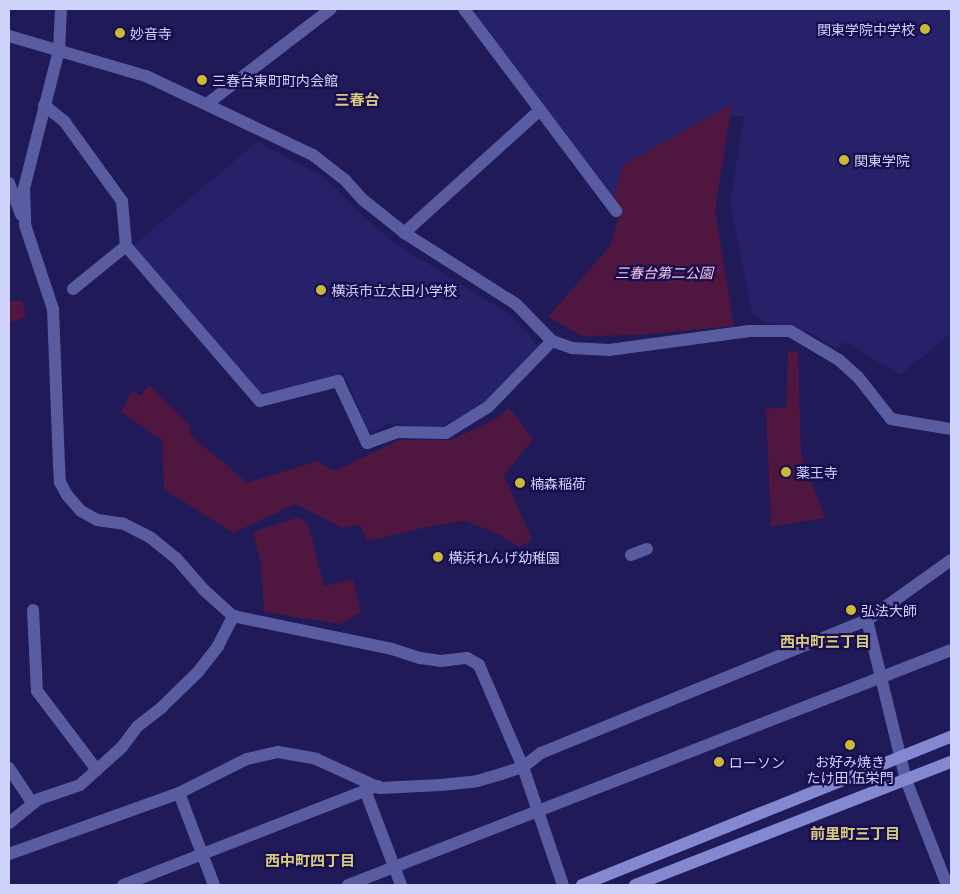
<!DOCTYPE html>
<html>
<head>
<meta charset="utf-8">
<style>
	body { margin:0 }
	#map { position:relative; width:960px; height:894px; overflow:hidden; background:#201a59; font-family:Literata,"Noto Sans JP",serif }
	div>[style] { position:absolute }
	.built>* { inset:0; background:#272169 }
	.green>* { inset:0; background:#4f1740 }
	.minor>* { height:12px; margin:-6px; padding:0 6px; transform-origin:6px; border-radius:6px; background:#5a5ca2 }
	.major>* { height:12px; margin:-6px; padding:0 6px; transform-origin:6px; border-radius:6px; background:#8488d1 }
	.dots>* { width:14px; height:14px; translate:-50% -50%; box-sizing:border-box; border:2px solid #180e4e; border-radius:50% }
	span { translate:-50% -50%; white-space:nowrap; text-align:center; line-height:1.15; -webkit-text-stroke:4.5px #180e4e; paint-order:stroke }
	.poi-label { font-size:14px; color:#cfd3fb }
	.right { translate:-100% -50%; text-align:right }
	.left { translate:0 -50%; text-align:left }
	.park-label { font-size:14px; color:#f4c6e3; font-style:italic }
	.neighbourhood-label { font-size:15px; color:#d7ca7c; font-weight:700 }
	.frame { position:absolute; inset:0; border:10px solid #cfd3fb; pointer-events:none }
</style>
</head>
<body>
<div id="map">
	<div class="built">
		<i style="clip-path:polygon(481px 9px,951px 9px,951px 333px,900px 375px,846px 342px,836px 348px,812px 333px,765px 322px,752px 313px,730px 204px,744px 117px,730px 115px,732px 105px,613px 202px,474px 15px)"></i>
		<i style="clip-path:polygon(257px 142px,322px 176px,372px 225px,399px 246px,509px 314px,539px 347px,479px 407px,438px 429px,390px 423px,375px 432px,368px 430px,343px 373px,310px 384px,261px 393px,133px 246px)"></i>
	</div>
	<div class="green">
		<i style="clip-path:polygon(732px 104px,715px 210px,734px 326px,639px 335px,582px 336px,548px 317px,610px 246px,621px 209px,613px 202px,623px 165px)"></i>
		<i style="clip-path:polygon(9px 301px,22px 301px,26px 317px,9px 323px)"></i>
		<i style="clip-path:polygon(788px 352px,798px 352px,801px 454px,825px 518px,771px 527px,766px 409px,786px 407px)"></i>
		<i style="clip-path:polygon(149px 385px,191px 426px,190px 435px,248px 483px,317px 461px,335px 471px,399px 440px,451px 440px,496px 419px,509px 408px,533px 439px,504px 475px,532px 540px,519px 547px,498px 534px,466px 521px,436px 525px,367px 541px,360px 525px,344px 528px,295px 504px,233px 533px,164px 489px,162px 440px,121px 412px,132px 391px,140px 396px)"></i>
		<i style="clip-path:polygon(299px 517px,309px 526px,324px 586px,353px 579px,361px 612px,341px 624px,264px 612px,261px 563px,253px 532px)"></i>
	</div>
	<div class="minor">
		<i style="left:61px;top:9px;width:41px;rotate:92.8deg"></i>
		<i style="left:59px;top:50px;width:142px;rotate:104.2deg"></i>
		<i style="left:24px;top:188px;width:37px;rotate:88deg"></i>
		<i style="left:25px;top:225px;width:89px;rotate:71.6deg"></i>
		<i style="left:53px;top:309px;width:155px;rotate:87.8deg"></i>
		<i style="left:59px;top:464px;width:18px;rotate:87deg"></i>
		<i style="left:60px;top:482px;width:15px;rotate:62deg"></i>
		<i style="left:67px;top:495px;width:21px;rotate:49deg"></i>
		<i style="left:81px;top:511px;width:18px;rotate:29deg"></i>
		<i style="left:97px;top:520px;width:27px;rotate:8deg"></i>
		<i style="left:124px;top:524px;width:30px;rotate:27deg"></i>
		<i style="left:151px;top:538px;width:32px;rotate:39deg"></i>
		<i style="left:176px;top:558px;width:43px;rotate:48.8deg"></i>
		<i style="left:204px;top:590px;width:39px;rotate:42deg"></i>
		<i style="left:233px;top:616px;width:162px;rotate:11.7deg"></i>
		<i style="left:392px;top:649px;width:29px;rotate:18deg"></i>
		<i style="left:420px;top:658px;width:21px;rotate:8deg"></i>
		<i style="left:441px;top:661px;width:26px;rotate:-7deg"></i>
		<i style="left:467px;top:658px;width:14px;rotate:30deg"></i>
		<i style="left:479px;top:665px;width:111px;rotate:66.7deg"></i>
		<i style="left:523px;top:767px;width:125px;rotate:71.3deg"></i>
		<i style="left:464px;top:9px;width:253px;rotate:53deg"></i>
		<i style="left:9px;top:36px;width:143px;rotate:16.3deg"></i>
		<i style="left:146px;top:76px;width:185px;rotate:25.3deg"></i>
		<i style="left:313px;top:155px;width:41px;rotate:38deg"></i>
		<i style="left:345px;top:180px;width:25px;rotate:48deg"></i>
		<i style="left:362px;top:199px;width:56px;rotate:38.5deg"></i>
		<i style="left:406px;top:234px;width:130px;rotate:32.5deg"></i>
		<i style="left:516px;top:304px;width:52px;rotate:45.8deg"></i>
		<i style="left:552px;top:341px;width:21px;rotate:19deg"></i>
		<i style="left:572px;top:348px;width:37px;rotate:3deg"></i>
		<i style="left:609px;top:350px;width:142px;rotate:-7.7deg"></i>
		<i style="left:750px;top:331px;width:40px"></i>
		<i style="left:790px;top:331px;width:57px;rotate:30.6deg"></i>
		<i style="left:839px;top:360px;width:25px;rotate:42deg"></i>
		<i style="left:858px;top:377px;width:53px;rotate:51.8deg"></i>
		<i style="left:891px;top:419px;width:61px;rotate:9.5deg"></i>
		<i style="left:207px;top:104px;width:156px;rotate:-37.5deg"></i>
		<i style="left:44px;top:105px;width:26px;rotate:39deg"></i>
		<i style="left:64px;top:121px;width:99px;rotate:54.1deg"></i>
		<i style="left:122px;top:201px;width:45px;rotate:84.9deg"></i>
		<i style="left:126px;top:246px;width:205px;rotate:49.2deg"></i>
		<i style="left:260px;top:401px;width:81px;rotate:-14.4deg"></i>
		<i style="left:338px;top:381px;width:68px;rotate:64.9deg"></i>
		<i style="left:367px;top:443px;width:32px;rotate:-20deg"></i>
		<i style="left:397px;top:432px;width:49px;rotate:1.2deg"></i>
		<i style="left:446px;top:433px;width:49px;rotate:-31.8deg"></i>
		<i style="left:488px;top:407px;width:92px;rotate:-45.9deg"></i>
		<i style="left:9px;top:183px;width:34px;rotate:69deg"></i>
		<i style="left:404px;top:233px;width:183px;rotate:-42.1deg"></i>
		<i style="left:73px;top:289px;width:68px;rotate:-39.1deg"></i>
		<i style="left:631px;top:555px;width:17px;rotate:-21deg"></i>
		<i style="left:33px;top:610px;width:81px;rotate:87.2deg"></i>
		<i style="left:37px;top:691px;width:99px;rotate:52.8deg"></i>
		<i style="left:867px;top:620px;width:165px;rotate:76.3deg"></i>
		<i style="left:906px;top:780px;width:113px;rotate:68.7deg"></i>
		<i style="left:9px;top:768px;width:43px;rotate:56.3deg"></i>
		<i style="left:365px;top:790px;width:102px;rotate:69.2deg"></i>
		<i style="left:179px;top:793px;width:98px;rotate:69.2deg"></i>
		<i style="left:9px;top:823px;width:38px;rotate:-39deg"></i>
		<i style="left:39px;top:799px;width:43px;rotate:-18.9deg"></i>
		<i style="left:80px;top:785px;width:57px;rotate:-42.1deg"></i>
		<i style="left:122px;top:747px;width:26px;rotate:-53deg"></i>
		<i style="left:138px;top:726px;width:31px;rotate:-38deg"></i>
		<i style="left:162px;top:707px;width:50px;rotate:-44.2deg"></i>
		<i style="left:198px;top:672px;width:33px;rotate:-52deg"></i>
		<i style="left:218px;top:646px;width:34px;rotate:-63deg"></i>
		<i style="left:9px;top:854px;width:181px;rotate:-19.7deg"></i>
		<i style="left:179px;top:793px;width:76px;rotate:-26.6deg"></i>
		<i style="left:247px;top:759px;width:32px;rotate:-13deg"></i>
		<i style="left:278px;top:752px;width:39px;rotate:10deg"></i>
		<i style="left:316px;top:759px;width:70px;rotate:24.4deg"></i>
		<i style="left:380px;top:788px;width:61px;rotate:-2.8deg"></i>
		<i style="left:441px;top:785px;width:36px;rotate:-6deg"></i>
		<i style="left:477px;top:781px;width:25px;rotate:-16deg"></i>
		<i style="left:501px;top:774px;width:23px;rotate:-18deg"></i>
		<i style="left:523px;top:767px;width:23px;rotate:-38deg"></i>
		<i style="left:541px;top:753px;width:352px;rotate:-22.2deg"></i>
		<i style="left:867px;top:620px;width:103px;rotate:-35.5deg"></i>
		<i style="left:123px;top:885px;width:273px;rotate:-21.3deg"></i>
		<i style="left:348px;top:885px;width:647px;rotate:-21.29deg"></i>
	</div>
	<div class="major">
		<i style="left:582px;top:885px;width:398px;rotate:-21.9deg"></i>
		<i style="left:635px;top:885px;width:339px;rotate:-21.3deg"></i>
	</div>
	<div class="dots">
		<i style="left:925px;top:29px;background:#cdb938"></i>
		<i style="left:120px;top:33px;background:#cdb938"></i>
		<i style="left:202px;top:80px;background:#cdb938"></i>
		<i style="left:844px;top:160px;background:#cdb938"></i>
		<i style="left:321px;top:290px;background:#cdb938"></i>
		<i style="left:786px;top:472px;background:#cdb938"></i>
		<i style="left:520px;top:483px;background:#cdb938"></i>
		<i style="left:438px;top:557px;background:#cdb938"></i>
		<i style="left:851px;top:610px;background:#cdb938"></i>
		<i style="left:850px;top:745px;background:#cdb938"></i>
		<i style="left:719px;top:762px;background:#cdb938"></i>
	</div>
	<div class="poi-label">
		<span class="right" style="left:915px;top:29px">関東学院中学校</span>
		<span class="left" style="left:130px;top:33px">妙音寺</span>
		<span class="left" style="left:212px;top:80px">三春台東町町内会館</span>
		<span class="left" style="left:854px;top:160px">関東学院</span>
		<span class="left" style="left:331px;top:290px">横浜市立太田小学校</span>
		<span class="left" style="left:796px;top:472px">薬王寺</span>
		<span class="left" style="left:530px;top:483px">楠森稲荷</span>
		<span class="left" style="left:448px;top:557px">横浜れんげ幼稚園</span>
		<span class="left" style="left:861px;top:610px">弘法大師</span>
		<span style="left:850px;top:769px">お好み焼き<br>たけ田 伍栄門</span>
		<span class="left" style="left:729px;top:762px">ローソン</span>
	</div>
	<div class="park-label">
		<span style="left:664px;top:272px">三春台第二公園</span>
	</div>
	<div class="neighbourhood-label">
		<span style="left:357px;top:99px">三春台</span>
		<span style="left:825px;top:641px">西中町三丁目</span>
		<span style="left:855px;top:833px">前里町三丁目</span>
		<span style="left:310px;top:860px">西中町四丁目</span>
	</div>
	<div class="frame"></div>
</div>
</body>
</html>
